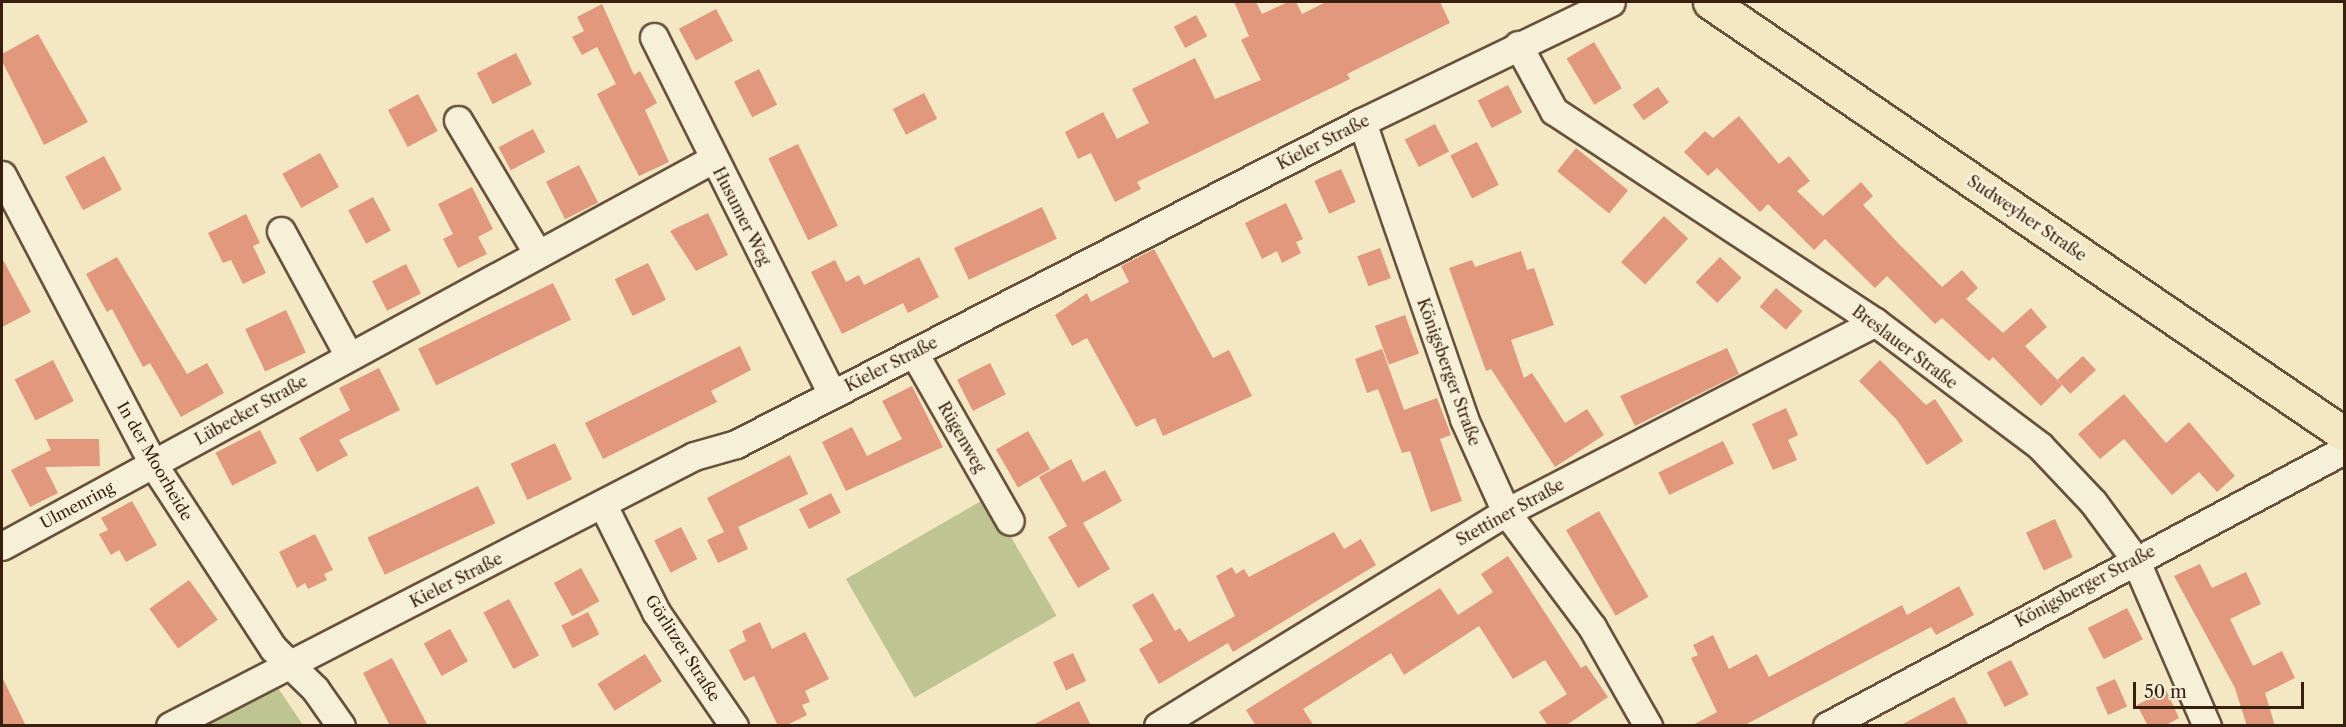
<!DOCTYPE html>
<html>
<head>
<meta charset="utf-8">
<style>
	body { margin:0 }
	#map { position:relative; width:2346px; height:727px; overflow:hidden; background:#f3e8c3; font-family:"Libre Caslon Text",serif }
	div>[style] { position:absolute }
	.green>* { inset:0; background:#bec592; transform-origin:0 0 }
	.building>* { inset:0; background:#e1987d; transform-origin:0 0 }
	.roads { filter:drop-shadow(2px 0 #68513c) drop-shadow(-2px 0 #68513c) drop-shadow(0 2px #68513c) drop-shadow(0 -2px #68513c) }
	.minor>* { height:27px; margin:-13.5px; padding:0 13.5px; transform-origin:13.5px; border-radius:13.5px; background:#f7f0d8 }
	.major>* { height:33px; margin:-16.5px; padding:0 16.5px; transform-origin:16.5px; border-radius:16.5px; background:#f3e8c3 }
	span { translate:-50% -50%; white-space:nowrap; text-align:center; line-height:1.15; -webkit-text-stroke:6px #f7f0d8; paint-order:stroke }
	.street-label { font-size:16px; color:#391f0f }
	.frame { position:absolute; inset:0; border:3px solid #391f0f; pointer-events:none }
	.scale { position:absolute; left:2133px; top:682px; width:171px; height:27px; box-sizing:border-box; border:3px solid #391f0f; border-top:0; padding-left:8px; font-size:18px; line-height:21px; white-space:nowrap; color:#391f0f; -webkit-text-stroke:4px #f7f0d8; paint-order:stroke }
</style>
</head>
<body>
<div id="map">
	<div class="green">
		<i style="left:988px;top:497px;width:137px;height:164px;rotate:60deg"></i>
		<i style="clip-path:polygon(278px 688px,303px 725px,203px 725px)"></i>
	</div>
	<div class="building">
		<i style="clip-path:polygon(1234px 2px,1256px 2px,1262px 14px,1288px 2px,1296px 2px,1302px 14px,1326px 2px,1440px 2px,1450px 23px,1347px 74px,1350px 79px,1137px 182px,1141px 189px,1115px 202px,1091px 153px,1078px 159px,1065px 132px,1103px 112px,1117px 139px,1149px 123px,1132px 89px,1195px 58px,1215px 99px,1261px 80px,1241px 40px,1249px 36px)"></i>
		<i style="clip-path:polygon(602px 4px,634px 75px,640px 71px,657px 103px,645px 110px,669px 162px,639px 176px,597px 94px,616px 84px,597px 47px,582px 55px,572px 37px,584px 31px,577px 17px)"></i>
		<i style="left:716px;top:9px;width:36px;height:42px;rotate:62deg"></i>
		<i style="left:1196px;top:15px;width:24px;height:25px;rotate:62deg"></i>
		<i style="clip-path:polygon(38px 34px,88px 122px,44px 145px,2px 61px,2px 54px)"></i>
		<i style="left:1594px;top:42px;width:54px;height:32px;rotate:59deg"></i>
		<i style="left:516px;top:53px;width:35px;height:44px;rotate:63deg"></i>
		<i style="left:759px;top:69px;width:40px;height:28px;rotate:63deg"></i>
		<i style="left:1508px;top:85px;width:31px;height:34px;rotate:63deg"></i>
		<i style="left:1658px;top:87px;width:19px;height:31px;rotate:55deg"></i>
		<i style="left:924px;top:93px;width:29px;height:35px;rotate:63deg"></i>
		<i style="left:418px;top:94px;width:42px;height:34px;rotate:62deg"></i>
		<i style="clip-path:polygon(1739px 116px,1779px 164px,1789px 156px,1810px 181px,1797px 191px,1823px 216px,1861px 182px,1873px 196px,1863px 205px,1897px 242px,1942px 287px,1962px 270px,1978px 288px,1966px 299px,2003px 333px,2031px 308px,2047px 327px,2025px 346px,2062px 385px,2041px 406px,1993px 357px,1989px 361px,1942px 318px,1935px 324px,1887px 276px,1875px 288px,1825px 239px,1814px 250px,1768px 204px,1760px 212px,1717px 168px,1708px 176px,1684px 152px,1705px 131px,1713px 138px)"></i>
		<i style="left:1435px;top:124px;width:31px;height:34px;rotate:63deg"></i>
		<i style="left:533px;top:129px;width:26px;height:39px;rotate:62deg"></i>
		<i style="left:1477px;top:142px;width:48px;height:30px;rotate:63deg"></i>
		<i style="left:798px;top:144px;width:91px;height:33px;rotate:64deg"></i>
		<i style="left:1576px;top:148px;width:67px;height:30px;rotate:39deg"></i>
		<i style="left:320px;top:153px;width:39px;height:43px;rotate:61deg"></i>
		<i style="left:104px;top:156px;width:38px;height:44px;rotate:62deg"></i>
		<i style="left:579px;top:165px;width:42px;height:37px;rotate:63deg"></i>
		<i style="left:1341px;top:169px;width:36px;height:29px;rotate:66deg"></i>
		<i style="clip-path:polygon(472px 187px,493px 229px,478px 237px,487px 254px,458px 268px,443px 239px,453px 234px,438px 204px)"></i>
		<i style="left:373px;top:197px;width:38px;height:28px;rotate:62deg"></i>
		<i style="clip-path:polygon(1286px 203px,1303px 239px,1296px 242px,1301px 253px,1282px 263px,1277px 251px,1262px 259px,1245px 223px)"></i>
		<i style="left:1042px;top:207px;width:35px;height:97px;rotate:65deg"></i>
		<i style="clip-path:polygon(708px 213px,728px 255px,696px 271px,670px 231px)"></i>
		<i style="clip-path:polygon(246px 214px,260px 243px,253px 246px,266px 273px,243px 284px,231px 260px,223px 263px,208px 233px)"></i>
		<i style="left:1664px;top:216px;width:33px;height:63px;rotate:43deg"></i>
		<i style="left:1380px;top:248px;width:32px;height:24px;rotate:70deg"></i>
		<i style="clip-path:polygon(1154px 249px,1213px 358px,1229px 350px,1252px 396px,1163px 436px,1155px 418px,1136px 427px,1087px 338px,1072px 346px,1055px 315px,1087px 293px,1091px 302px,1129px 282px,1121px 266px)"></i>
		<i style="clip-path:polygon(1521px 251px,1527px 270px,1534px 268px,1554px 325px,1511px 340px,1524px 378px,1532px 373px,1565px 423px,1587px 409px,1604px 435px,1555px 467px,1491px 369px,1486px 371px,1449px 268px,1472px 260px,1475px 267px)"></i>
		<i style="clip-path:polygon(117px 257px,187px 374px,207px 363px,224px 393px,181px 417px,150px 363px,143px 367px,112px 309px,107px 312px,86px 274px)"></i>
		<i style="clip-path:polygon(919px 257px,939px 297px,908px 313px,903px 303px,842px 334px,811px 272px,835px 260px,846px 282px,859px 275px,864px 285px)"></i>
		<i style="left:1720px;top:257px;width:30px;height:35px;rotate:44deg"></i>
		<i style="clip-path:polygon(2px 258px,31px 312px,2px 327px)"></i>
		<i style="left:648px;top:263px;width:41px;height:37px;rotate:64deg"></i>
		<i style="left:406px;top:264px;width:33px;height:38px;rotate:63deg"></i>
		<i style="left:553px;top:283px;width:41px;height:150px;rotate:64deg"></i>
		<i style="left:1776px;top:288px;width:35px;height:25px;rotate:41deg"></i>
		<i style="left:286px;top:310px;width:47px;height:45px;rotate:65deg"></i>
		<i style="left:1405px;top:315px;width:41px;height:32px;rotate:70deg"></i>
		<i style="clip-path:polygon(740px 346px,751px 370px,711px 391px,717px 402px,603px 459px,585px 423px)"></i>
		<i style="clip-path:polygon(1727px 348px,1739px 374px,1635px 426px,1620px 396px)"></i>
		<i style="clip-path:polygon(1382px 349px,1404px 410px,1437px 398px,1451px 435px,1440px 439px,1462px 501px,1431px 512px,1410px 451px,1402px 453px,1378px 389px,1367px 393px,1355px 359px)"></i>
		<i style="left:2083px;top:356px;width:19px;height:35px;rotate:47deg"></i>
		<i style="left:53px;top:360px;width:46px;height:43px;rotate:63deg"></i>
		<i style="clip-path:polygon(1880px 360px,1926px 405px,1935px 399px,1963px 441px,1927px 465px,1897px 420px,1859px 381px)"></i>
		<i style="left:990px;top:363px;width:35px;height:37px;rotate:63deg"></i>
		<i style="clip-path:polygon(379px 368px,400px 410px,339px 440px,348px 455px,317px 472px,299px 438px,350px 410px,339px 388px)"></i>
		<i style="clip-path:polygon(912px 386px,943px 447px,846px 491px,822px 442px,852px 427px,867px 456px,902px 439px,882px 401px)"></i>
		<i style="clip-path:polygon(2124px 394px,2166px 443px,2189px 422px,2235px 476px,2217px 492px,2199px 472px,2172px 495px,2124px 439px,2100px 459px,2078px 434px)"></i>
		<i style="clip-path:polygon(1786px 408px,1798px 435px,1788px 440px,1797px 460px,1773px 470px,1752px 424px)"></i>
		<i style="left:260px;top:430px;width:37px;height:50px;rotate:63deg"></i>
		<i style="left:1028px;top:431px;width:44px;height:37px;rotate:60deg"></i>
		<i style="clip-path:polygon(46px 439px,99px 439px,100px 466px,45px 467px,58px 493px,30px 507px,11px 470px,51px 450px)"></i>
		<i style="left:1723px;top:441px;width:25px;height:72px;rotate:64deg"></i>
		<i style="left:555px;top:443px;width:40px;height:49px;rotate:65deg"></i>
		<i style="clip-path:polygon(790px 455px,808px 494px,738px 527px,748px 549px,718px 563px,707px 540px,724px 532px,707px 498px)"></i>
		<i style="clip-path:polygon(1071px 459px,1083px 482px,1105px 470px,1122px 501px,1083px 523px,1110px 569px,1078px 588px,1048px 537px,1067px 526px,1039px 477px)"></i>
		<i style="left:478px;top:486px;width:41px;height:122px;rotate:65deg"></i>
		<i style="left:831px;top:493px;width:22px;height:36px;rotate:63deg"></i>
		<i style="clip-path:polygon(132px 501px,157px 545px,126px 562px,119px 550px,111px 555px,99px 534px,108px 530px,101px 518px)"></i>
		<i style="left:1599px;top:511px;width:99px;height:38px;rotate:60deg"></i>
		<i style="left:2055px;top:519px;width:42px;height:32px;rotate:65deg"></i>
		<i style="left:681px;top:527px;width:36px;height:30px;rotate:63deg"></i>
		<i style="clip-path:polygon(1334px 532px,1344px 549px,1361px 539px,1376px 565px,1233px 652px,1228px 643px,1159px 684px,1139px 649px,1153px 641px,1132px 605px,1153px 593px,1175px 631px,1180px 628px,1189px 642px,1235px 616px,1216px 576px,1232px 567px,1236px 574px,1244px 569px,1249px 577px)"></i>
		<i style="clip-path:polygon(315px 534px,333px 570px,324px 574px,327px 580px,308px 589px,305px 583px,297px 588px,279px 552px)"></i>
		<i style="clip-path:polygon(1508px 556px,1581px 668px,1586px 665px,1608px 697px,1565px 726px,1548px 726px,1539px 712px,1567px 694px,1545px 660px,1513px 679px,1479px 626px,1404px 675px,1391px 653px,1303px 709px,1314px 726px,1256px 726px,1246px 710px,1440px 588px,1458px 615px,1493px 592px,1481px 574px)"></i>
		<i style="clip-path:polygon(2200px 564px,2212px 588px,2246px 572px,2261px 604px,2230px 619px,2253px 666px,2282px 651px,2295px 678px,2265px 693px,2275px 726px,2247px 726px,2235px 688px,2174px 576px)"></i>
		<i style="left:581px;top:568px;width:38px;height:31px;rotate:61deg"></i>
		<i style="left:189px;top:580px;width:49px;height:49px;rotate:54deg"></i>
		<i style="clip-path:polygon(1959px 586px,1974px 615px,1936px 635px,1931px 627px,1743px 726px,1691px 726px,1717px 712px,1691px 658px,1698px 655px,1693px 645px,1713px 635px,1729px 669px,1757px 654px,1769px 677px,1902px 605px,1907px 615px)"></i>
		<i style="left:509px;top:599px;width:64px;height:29px;rotate:62deg"></i>
		<i style="left:2127px;top:608px;width:35px;height:44px;rotate:63deg"></i>
		<i style="left:588px;top:612px;width:25px;height:30px;rotate:63deg"></i>
		<i style="clip-path:polygon(760px 622px,772px 649px,805px 632px,829px 679px,805px 691px,810px 702px,802px 705px,807px 715px,785px 726px,778px 726px,754px 676px,744px 681px,729px 650px,746px 641px,742px 631px)"></i>
		<i style="left:450px;top:629px;width:37px;height:30px;rotate:61deg"></i>
		<i style="left:1073px;top:653px;width:31px;height:22px;rotate:65deg"></i>
		<i style="left:645px;top:654px;width:32px;height:56px;rotate:58deg"></i>
		<i style="clip-path:polygon(392px 658px,428px 726px,390px 726px,363px 673px)"></i>
		<i style="left:2011px;top:660px;width:39px;height:27px;rotate:63deg"></i>
		<i style="clip-path:polygon(2px 677px,26px 726px,2px 726px)"></i>
		<i style="left:2115px;top:679px;width:30px;height:21px;rotate:66deg"></i>
		<i style="clip-path:polygon(2166px 690px,2179px 718px,2164px 726px,2148px 726px,2137px 705px)"></i>
		<i style="clip-path:polygon(1954px 697px,1969px 726px,1899px 726px,1931px 709px)"></i>
		<i style="clip-path:polygon(1079px 701px,1091px 726px,1031px 726px)"></i>
	</div>
	<div class="roads">
		<div class="minor">
			<i style="left:654px;top:37px;width:399px;rotate:63.5deg"></i>
			<i style="left:1518px;top:45px;width:75px;rotate:61.4deg"></i>
			<i style="left:1554px;top:111px;width:384px;rotate:33.3deg"></i>
			<i style="left:1875px;top:322px;width:206px;rotate:36.9deg"></i>
			<i style="left:2040px;top:446px;width:77px;rotate:46.6deg"></i>
			<i style="left:2093px;top:502px;width:71px;rotate:53.6deg"></i>
			<i style="left:2135px;top:559px;width:182px;rotate:66.7deg"></i>
			<i style="left:458px;top:120px;width:152px;rotate:59.2deg"></i>
			<i style="left:1362px;top:122px;width:314px;rotate:71deg"></i>
			<i style="left:1464px;top:419px;width:102px;rotate:65.7deg"></i>
			<i style="left:1506px;top:512px;width:144px;rotate:53.2deg"></i>
			<i style="left:1592px;top:627px;width:114px;rotate:60.5deg"></i>
			<i style="left:2px;top:175px;width:326px;rotate:62.4deg"></i>
			<i style="left:153px;top:464px;width:220px;rotate:56.9deg"></i>
			<i style="left:273px;top:648px;width:59px;rotate:44.3deg"></i>
			<i style="left:315px;top:689px;width:45px;rotate:54.9deg"></i>
			<i style="left:281px;top:231px;width:142px;rotate:61.5deg"></i>
			<i style="left:914px;top:353px;width:193px;rotate:60.3deg"></i>
			<i style="left:603px;top:505px;width:119px;rotate:63.6deg"></i>
			<i style="left:656px;top:612px;width:138px;rotate:55.6deg"></i>
			<i style="left:2px;top:546px;width:809px;rotate:-28.56deg"></i>
			<i style="left:170px;top:726px;width:589px;rotate:-27.26deg"></i>
			<i style="left:694px;top:456px;width:44px;rotate:-15.9deg"></i>
			<i style="left:736px;top:444px;width:704px;rotate:-27.22deg"></i>
			<i style="left:1362px;top:122px;width:276px;rotate:-25.7deg"></i>
			<i style="left:1158px;top:726px;width:409px;rotate:-31.6deg"></i>
			<i style="left:1506px;top:512px;width:415px;rotate:-27.2deg"></i>
			<i style="left:1827px;top:726px;width:586px;rotate:-28.1deg"></i>
		</div>
		<div class="major">
			<i style="left:1710px;top:2px;width:767px;rotate:34.27deg"></i>
		</div>
	</div>
	<div class="street-label">
		<span style="left:1323px;top:142px;rotate:-27deg">Kieler Straße</span>
		<span style="left:742px;top:216px;rotate:63deg">Husumer Weg</span>
		<span style="left:2027px;top:218px;rotate:34deg">Sudweyher Straße</span>
		<span style="left:1905px;top:347px;rotate:37deg">Breslauer Straße</span>
		<span style="left:891px;top:364px;rotate:-27deg">Kieler Straße</span>
		<span style="left:1449px;top:372px;rotate:70deg">Königsberger Straße</span>
		<span style="left:251px;top:410px;rotate:-29deg">Lübecker Straße</span>
		<span style="left:962px;top:437px;rotate:60deg">Rügenweg</span>
		<span style="left:155px;top:461px;rotate:60deg">In der Moorheide</span>
		<span style="left:77px;top:505px;rotate:-28deg">Ulmenring</span>
		<span style="left:1510px;top:512px;rotate:-29deg">Stettiner Straße</span>
		<span style="left:456px;top:580px;rotate:-27deg">Kieler Straße</span>
		<span style="left:2085px;top:586px;rotate:-28deg">Königsberger Straße</span>
		<span style="left:683px;top:648px;rotate:57deg">Görlitzer Straße</span>
	</div>
	<div class="frame"></div>
	<div class="scale">50 m</div>
</div>
</body>
</html>
